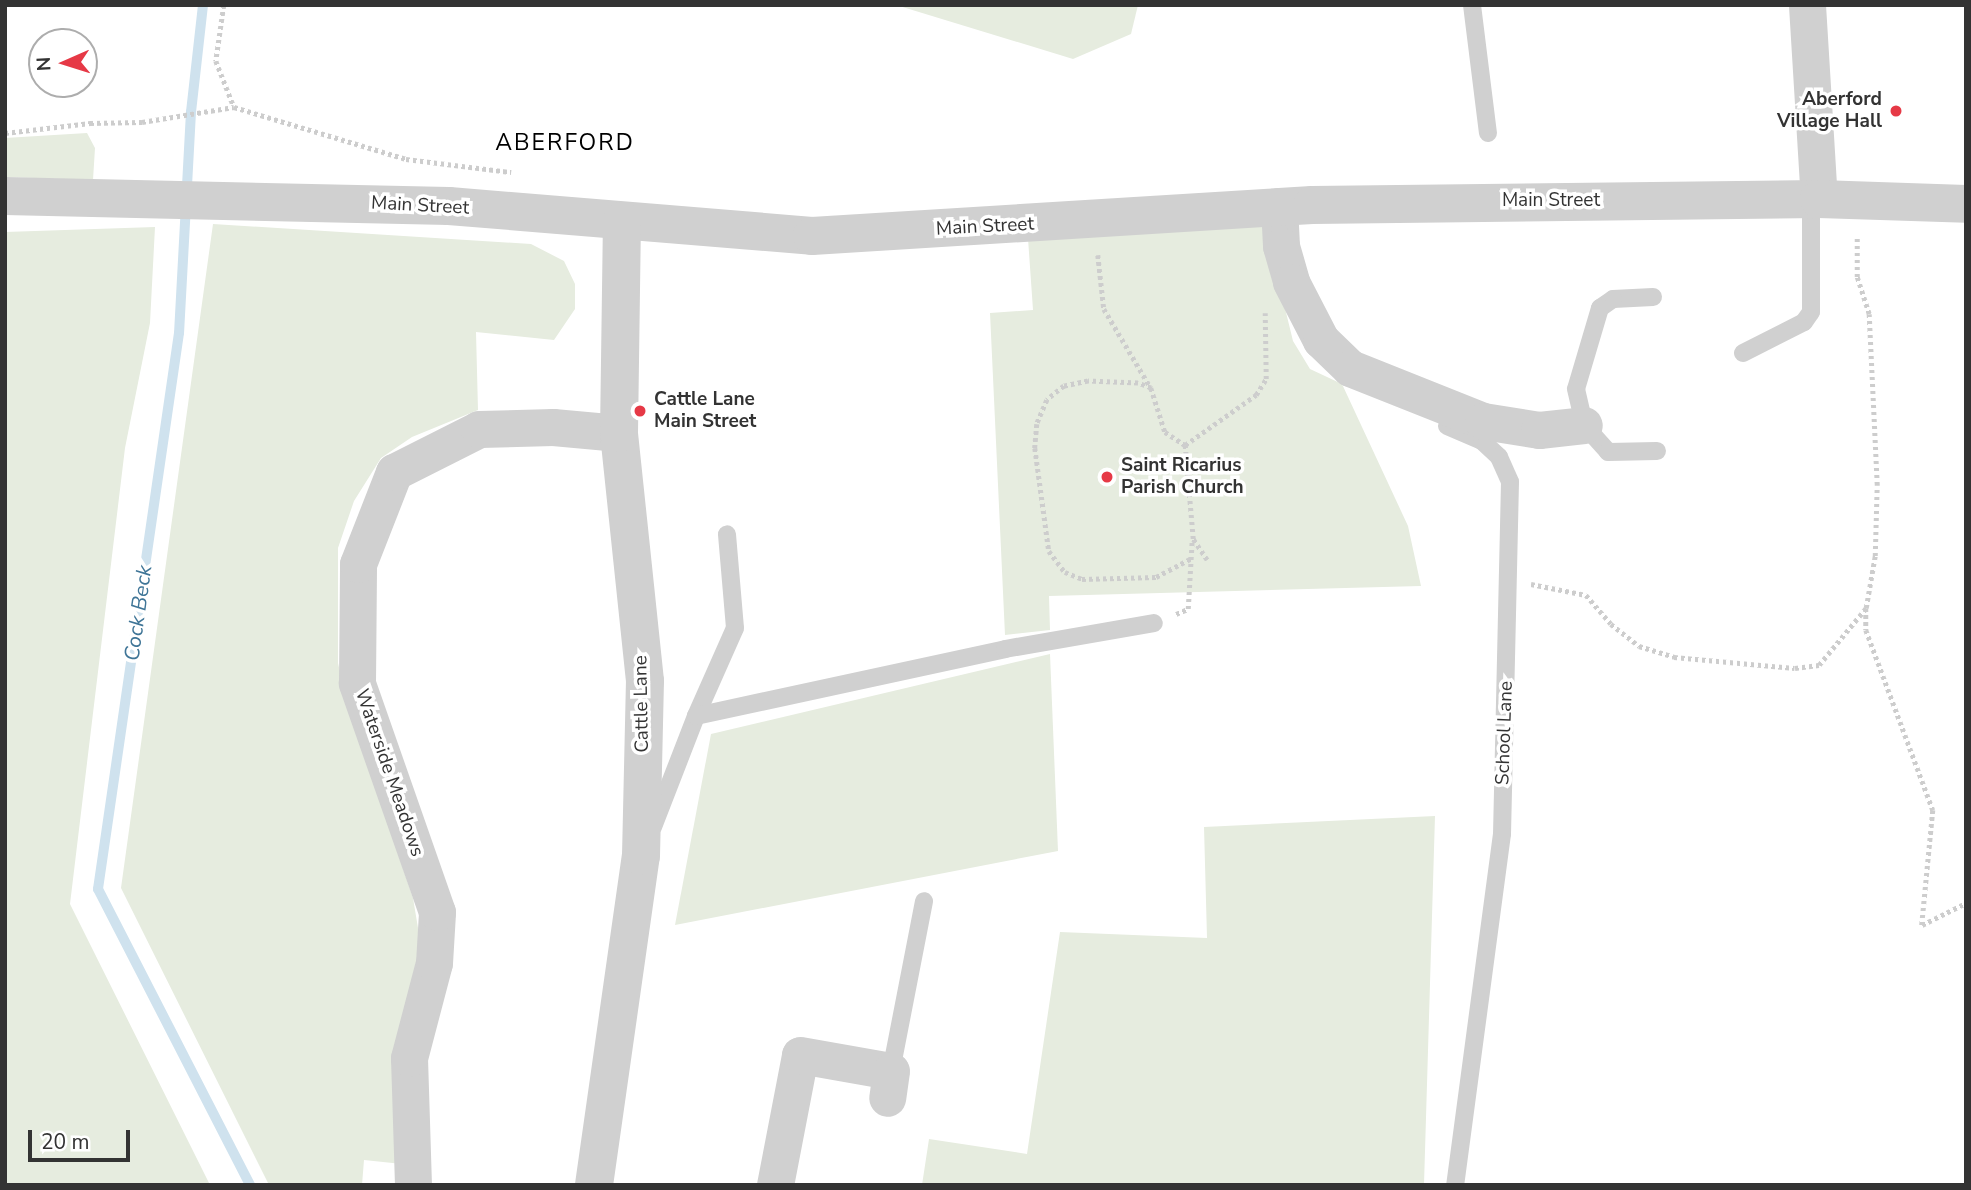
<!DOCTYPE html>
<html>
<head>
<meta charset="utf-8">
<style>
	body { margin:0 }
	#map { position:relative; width:1971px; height:1190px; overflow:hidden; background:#fff; font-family:"Nunito Sans",sans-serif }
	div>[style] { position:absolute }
	.green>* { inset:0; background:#e6ecdf }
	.stream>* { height:10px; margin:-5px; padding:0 5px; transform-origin:5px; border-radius:5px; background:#cfe2ee }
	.path>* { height:4.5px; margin-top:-2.25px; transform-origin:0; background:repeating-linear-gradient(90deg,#cdcdcd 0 3.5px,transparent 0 7px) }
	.service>* { height:18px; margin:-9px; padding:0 9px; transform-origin:9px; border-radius:9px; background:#d0d0d0 }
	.minor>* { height:37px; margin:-18.5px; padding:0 18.5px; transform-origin:18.5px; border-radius:18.5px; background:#d0d0d0 }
	.tertiary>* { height:38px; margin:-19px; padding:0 19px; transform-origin:19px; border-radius:19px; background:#d0d0d0 }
	.dots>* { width:19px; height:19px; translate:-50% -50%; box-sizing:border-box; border:4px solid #fff; border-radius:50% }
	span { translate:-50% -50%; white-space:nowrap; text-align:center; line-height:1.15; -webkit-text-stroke:7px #fff; paint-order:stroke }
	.poi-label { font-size:19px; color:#333; font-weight:700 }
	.right { translate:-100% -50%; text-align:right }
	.left { translate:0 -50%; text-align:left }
	.street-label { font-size:19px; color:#333 }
	.water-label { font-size:21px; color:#3f7597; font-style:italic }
	.quarter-label { font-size:23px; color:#000; letter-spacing:2px }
	.frame { position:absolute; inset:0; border:7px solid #333; pointer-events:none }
	.north { position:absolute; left:28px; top:28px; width:70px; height:70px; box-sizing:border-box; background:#fff; border:2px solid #adadad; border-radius:50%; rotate:267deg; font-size:19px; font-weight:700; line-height:28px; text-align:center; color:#333 }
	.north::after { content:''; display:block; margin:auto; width:24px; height:32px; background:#e63946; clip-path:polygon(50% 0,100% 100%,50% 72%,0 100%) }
	.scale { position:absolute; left:28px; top:1130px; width:102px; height:32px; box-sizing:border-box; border:4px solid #333; border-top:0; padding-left:9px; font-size:21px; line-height:24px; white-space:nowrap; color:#333; -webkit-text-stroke:5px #fff; paint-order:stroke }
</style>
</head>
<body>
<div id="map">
	<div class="green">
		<i style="clip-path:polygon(896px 5px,1138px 5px,1131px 34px,1073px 59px)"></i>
		<i style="clip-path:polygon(87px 133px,95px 148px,93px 180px,5px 177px,5px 138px)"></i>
		<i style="clip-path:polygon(1279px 206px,1283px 300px,1293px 341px,1310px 369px,1342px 384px,1408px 526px,1421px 586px,1049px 596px,1050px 630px,1005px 635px,990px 313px,1033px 310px,1027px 224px)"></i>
		<i style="clip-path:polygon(213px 224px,531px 244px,564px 261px,575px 284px,575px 309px,554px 340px,476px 332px,478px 410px,412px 437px,381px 458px,354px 501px,338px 548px,338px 663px,347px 703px,413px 898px,419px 934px,402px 1164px,364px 1160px,362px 1185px,269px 1185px,121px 888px)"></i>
		<i style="clip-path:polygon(155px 227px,150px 323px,125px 448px,70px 904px,210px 1185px,5px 1185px,5px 232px)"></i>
		<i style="clip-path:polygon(1050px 654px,1058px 851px,675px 925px,711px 734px)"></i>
		<i style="clip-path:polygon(1435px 816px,1424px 1185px,922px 1185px,929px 1139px,1027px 1154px,1060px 932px,1207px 938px,1204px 827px)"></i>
	</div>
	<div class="stream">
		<i style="left:203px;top:5px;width:108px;rotate:96.4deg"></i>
		<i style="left:191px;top:112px;width:221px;rotate:93.1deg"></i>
		<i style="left:179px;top:333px;width:562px;rotate:98.29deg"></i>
		<i style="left:98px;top:889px;width:333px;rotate:62.8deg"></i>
	</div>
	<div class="path">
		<i style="left:224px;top:5px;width:57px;rotate:98.1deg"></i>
		<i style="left:216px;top:61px;width:49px;rotate:68.6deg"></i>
		<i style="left:234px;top:107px;width:180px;rotate:16.8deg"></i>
		<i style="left:406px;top:159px;width:106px;rotate:7.1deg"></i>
		<i style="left:5px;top:133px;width:86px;rotate:-6.7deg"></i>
		<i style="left:90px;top:123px;width:52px;rotate:-1.1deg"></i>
		<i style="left:142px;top:122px;width:93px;rotate:-9.3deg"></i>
		<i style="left:1098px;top:255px;width:54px;rotate:83.7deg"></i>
		<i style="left:1104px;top:309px;width:92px;rotate:59.3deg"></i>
		<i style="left:1151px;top:388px;width:46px;rotate:72.3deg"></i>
		<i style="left:1165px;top:432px;width:24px;rotate:33deg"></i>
		<i style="left:1151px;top:388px;width:14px;rotate:-159deg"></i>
		<i style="left:1138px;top:383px;width:50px;rotate:-177.7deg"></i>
		<i style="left:1088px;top:381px;width:25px;rotate:168deg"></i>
		<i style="left:1064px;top:386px;width:22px;rotate:141deg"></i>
		<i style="left:1047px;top:400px;width:26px;rotate:113deg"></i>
		<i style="left:1037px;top:424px;width:24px;rotate:95deg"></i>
		<i style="left:1035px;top:448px;width:104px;rotate:82.3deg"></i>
		<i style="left:1049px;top:551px;width:26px;rotate:53deg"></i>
		<i style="left:1065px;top:572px;width:18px;rotate:22deg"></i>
		<i style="left:1082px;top:579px;width:74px;rotate:-1.5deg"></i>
		<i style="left:1156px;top:577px;width:40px;rotate:-28deg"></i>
		<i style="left:1207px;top:560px;width:25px;rotate:-124deg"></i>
		<i style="left:1193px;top:539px;width:94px;rotate:-94.9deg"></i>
		<i style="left:1185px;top:445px;width:87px;rotate:-35.2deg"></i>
		<i style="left:1256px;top:395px;width:19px;rotate:-58deg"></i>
		<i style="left:1266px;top:379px;width:66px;rotate:-90.9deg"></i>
		<i style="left:1531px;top:584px;width:56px;rotate:11.3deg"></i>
		<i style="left:1586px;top:595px;width:38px;rotate:49deg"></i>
		<i style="left:1611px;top:624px;width:36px;rotate:38deg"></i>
		<i style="left:1639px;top:646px;width:37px;rotate:17deg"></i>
		<i style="left:1674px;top:657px;width:121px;rotate:5.2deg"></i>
		<i style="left:1795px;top:668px;width:24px;rotate:-7deg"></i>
		<i style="left:1819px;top:665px;width:74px;rotate:-50.5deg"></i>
		<i style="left:1866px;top:608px;width:53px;rotate:-80.2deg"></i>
		<i style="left:1875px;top:556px;width:71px;rotate:-88.4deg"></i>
		<i style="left:1877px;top:485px;width:171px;rotate:-92.7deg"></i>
		<i style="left:1869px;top:314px;width:39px;rotate:-108deg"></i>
		<i style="left:1857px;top:277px;width:42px;rotate:-90deg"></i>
		<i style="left:1866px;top:608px;width:22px;rotate:90deg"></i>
		<i style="left:1866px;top:630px;width:192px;rotate:69.6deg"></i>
		<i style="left:1933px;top:810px;width:116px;rotate:95.5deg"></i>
		<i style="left:1922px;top:925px;width:49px;rotate:-26.6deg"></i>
		<i style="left:1176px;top:614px;width:13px;rotate:-23deg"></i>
		<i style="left:1188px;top:609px;width:70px;rotate:-86.7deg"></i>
	</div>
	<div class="service">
		<i style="left:1472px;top:5px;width:129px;rotate:82.9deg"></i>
		<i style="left:1653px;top:297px;width:40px;rotate:177.1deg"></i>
		<i style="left:1613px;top:299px;width:16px;rotate:145deg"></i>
		<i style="left:1600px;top:308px;width:84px;rotate:106.5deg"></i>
		<i style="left:1576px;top:389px;width:37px;rotate:77deg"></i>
		<i style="left:1584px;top:425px;width:36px;rotate:48deg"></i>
		<i style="left:1608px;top:452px;width:49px;rotate:-1.2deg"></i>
		<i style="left:1743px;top:353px;width:68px;rotate:-26.9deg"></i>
		<i style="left:1804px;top:322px;width:12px;rotate:-55deg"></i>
		<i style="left:1811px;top:312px;width:113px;rotate:-90deg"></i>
		<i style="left:1447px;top:426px;width:38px;rotate:23deg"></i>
		<i style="left:1482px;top:441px;width:23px;rotate:43deg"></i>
		<i style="left:1499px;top:457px;width:27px;rotate:66deg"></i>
		<i style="left:1510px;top:482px;width:352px;rotate:91.3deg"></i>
		<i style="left:1502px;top:834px;width:354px;rotate:97.6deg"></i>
		<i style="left:696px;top:716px;width:96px;rotate:-66.1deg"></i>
		<i style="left:735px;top:628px;width:94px;rotate:-94.9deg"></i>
		<i style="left:653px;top:827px;width:119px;rotate:-68.8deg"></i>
		<i style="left:696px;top:716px;width:316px;rotate:-12.2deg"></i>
		<i style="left:1005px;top:649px;width:151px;rotate:-9.9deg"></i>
		<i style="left:891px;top:1071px;width:173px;rotate:-79deg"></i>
	</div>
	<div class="minor">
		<i style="left:1807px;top:5px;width:194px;rotate:86.5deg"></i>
		<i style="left:1279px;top:206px;width:40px;rotate:87.1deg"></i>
		<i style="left:1281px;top:246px;width:37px;rotate:74deg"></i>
		<i style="left:1291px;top:282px;width:65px;rotate:62.7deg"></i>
		<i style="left:1321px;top:340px;width:40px;rotate:44deg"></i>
		<i style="left:1350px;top:368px;width:143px;rotate:21.7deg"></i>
		<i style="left:1483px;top:421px;width:57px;rotate:9.1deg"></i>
		<i style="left:1539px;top:430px;width:45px;rotate:-6.3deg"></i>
		<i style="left:413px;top:1185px;width:127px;rotate:-91.8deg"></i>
		<i style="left:409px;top:1058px;width:98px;rotate:-75.3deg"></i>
		<i style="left:434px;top:963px;width:51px;rotate:-86.6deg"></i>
		<i style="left:437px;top:912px;width:243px;rotate:-109.3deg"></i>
		<i style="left:357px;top:683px;width:119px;rotate:-89.5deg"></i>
		<i style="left:358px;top:564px;width:99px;rotate:-68.6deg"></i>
		<i style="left:394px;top:472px;width:95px;rotate:-26.8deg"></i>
		<i style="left:479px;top:429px;width:74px;rotate:-1.5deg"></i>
		<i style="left:553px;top:427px;width:66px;rotate:5.2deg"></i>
		<i style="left:775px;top:1185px;width:132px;rotate:-79.1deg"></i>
		<i style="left:800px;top:1055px;width:92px;rotate:10deg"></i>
		<i style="left:891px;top:1071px;width:27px;rotate:98deg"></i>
	</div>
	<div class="tertiary">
		<i style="left:5px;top:196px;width:444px;rotate:1.3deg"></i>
		<i style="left:449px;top:206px;width:364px;rotate:4.7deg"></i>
		<i style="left:812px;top:236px;width:501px;rotate:-3.55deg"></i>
		<i style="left:1312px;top:205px;width:507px;rotate:-0.68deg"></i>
		<i style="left:1819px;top:199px;width:147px;rotate:1.9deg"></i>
		<i style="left:594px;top:1185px;width:332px;rotate:-81.9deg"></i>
		<i style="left:641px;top:856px;width:175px;rotate:-88.7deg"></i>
		<i style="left:645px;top:681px;width:249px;rotate:-96deg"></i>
		<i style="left:619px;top:433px;width:212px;rotate:-89.2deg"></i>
	</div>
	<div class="dots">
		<i style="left:1896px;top:111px;background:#e63946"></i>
		<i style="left:640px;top:411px;background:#e63946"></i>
		<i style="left:1107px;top:477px;background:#e63946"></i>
	</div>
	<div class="poi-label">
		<span class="right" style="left:1882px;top:111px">Aberford<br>Village Hall</span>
		<span class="left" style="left:654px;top:411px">Cattle Lane<br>Main Street</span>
		<span class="left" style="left:1121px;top:477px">Saint Ricarius<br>Parish Church</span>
	</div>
	<div class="street-label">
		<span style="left:1551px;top:201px">Main Street</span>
		<span style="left:420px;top:206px;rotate:3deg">Main Street</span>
		<span style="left:985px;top:227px;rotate:-3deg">Main Street</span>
		<span style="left:642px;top:704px;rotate:-91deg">Cattle Lane</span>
		<span style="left:1505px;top:733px;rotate:-88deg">School Lane</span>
		<span style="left:389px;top:773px;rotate:71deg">Waterside Meadows</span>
	</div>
	<div class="water-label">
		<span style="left:138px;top:613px;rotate:-82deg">Cock Beck</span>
	</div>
	<div class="quarter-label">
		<span style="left:565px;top:143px">ABERFORD</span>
	</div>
	<div class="frame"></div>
	<div class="north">N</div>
	<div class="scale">20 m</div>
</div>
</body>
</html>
